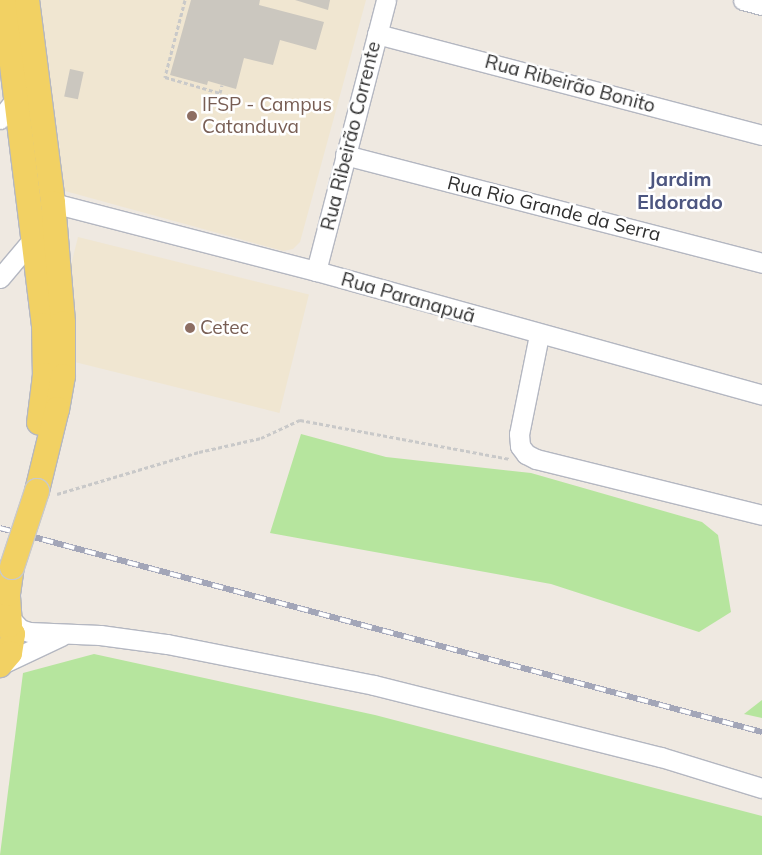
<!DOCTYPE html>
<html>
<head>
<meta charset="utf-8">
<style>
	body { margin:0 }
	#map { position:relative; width:762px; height:855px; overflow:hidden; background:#efe9e1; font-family:Mulish,sans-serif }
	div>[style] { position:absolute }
	.education>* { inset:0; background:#f0e6d1; transform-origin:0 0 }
	.green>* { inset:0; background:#b6e59e }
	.building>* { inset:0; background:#cbc7bf; transform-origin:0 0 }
	.path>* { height:3px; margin-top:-1.5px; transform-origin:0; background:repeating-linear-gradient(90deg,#c9c9c9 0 4px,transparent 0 6.5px) }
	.roads { filter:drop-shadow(1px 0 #b4b7c1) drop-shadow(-1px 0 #b4b7c1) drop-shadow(0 1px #b4b7c1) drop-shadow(0 -1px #b4b7c1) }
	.minor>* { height:19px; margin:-9.5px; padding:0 9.5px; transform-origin:9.5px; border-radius:9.5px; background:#fff }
	.major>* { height:24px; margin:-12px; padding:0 12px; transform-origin:12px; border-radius:12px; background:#f2d163 }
	.rail>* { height:5.5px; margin-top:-2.75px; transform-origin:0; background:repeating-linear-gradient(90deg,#fff 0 11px,#a3a6b8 0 22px); box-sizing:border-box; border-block:1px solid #a3a6b8 }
	.bridges { filter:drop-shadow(1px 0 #c9c9c9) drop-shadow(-1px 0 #c9c9c9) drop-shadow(0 1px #c9c9c9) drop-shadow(0 -1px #c9c9c9) }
	.major-bridge>* { height:24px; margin:-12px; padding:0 12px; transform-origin:12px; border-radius:12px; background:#f2d163 }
	.dots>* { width:14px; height:14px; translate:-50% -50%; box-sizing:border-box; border:2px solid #fff; border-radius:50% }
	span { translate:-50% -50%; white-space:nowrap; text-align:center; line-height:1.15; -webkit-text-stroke:5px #fff; paint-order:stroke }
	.street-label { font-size:19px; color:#2e2e2e }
	.education-label { font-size:19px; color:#785e54 }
	.left { translate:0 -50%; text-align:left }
	.neighbourhood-label { font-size:20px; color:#4d5680; font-weight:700 }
</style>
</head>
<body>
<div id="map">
	<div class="education">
		<i style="clip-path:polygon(38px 0,366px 0,300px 242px,293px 249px,283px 251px,65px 191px,59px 185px)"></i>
		<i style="left:78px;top:237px;width:238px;height:122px;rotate:14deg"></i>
	</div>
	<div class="green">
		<i style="clip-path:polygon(301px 434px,386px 457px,531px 473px,702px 522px,718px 535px,731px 612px,699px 632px,551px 584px,270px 533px)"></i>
		<i style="clip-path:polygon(94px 654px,375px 715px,762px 816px,762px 855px,0 855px,23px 673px)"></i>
		<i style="clip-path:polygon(762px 700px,762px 718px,744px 714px)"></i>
	</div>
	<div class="building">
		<i style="clip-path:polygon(191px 0,260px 0,259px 5px,324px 22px,316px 50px,280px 40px,273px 65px,244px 58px,236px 89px,208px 81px,207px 85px,170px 75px)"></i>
		<i style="clip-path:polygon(295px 0,330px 0,328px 10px)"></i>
		<i style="left:70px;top:69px;width:14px;height:28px;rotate:12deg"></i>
	</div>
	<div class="path">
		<i style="left:185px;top:0;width:80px;rotate:104.6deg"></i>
		<i style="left:165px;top:77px;width:57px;rotate:16.2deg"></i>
		<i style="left:220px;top:93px;width:8px;rotate:-76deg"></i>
		<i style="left:57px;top:494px;width:148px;rotate:-16.5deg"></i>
		<i style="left:199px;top:452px;width:64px;rotate:-12.7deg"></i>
		<i style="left:261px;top:438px;width:43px;rotate:-24.8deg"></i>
		<i style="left:300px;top:420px;width:214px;rotate:10.5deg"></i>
	</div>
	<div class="roads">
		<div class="minor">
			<i style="left:743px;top:0;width:20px;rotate:15deg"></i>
			<i style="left:377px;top:34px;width:398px;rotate:14.7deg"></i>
			<i style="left:0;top:119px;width:24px;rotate:-52deg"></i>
			<i style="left:345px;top:155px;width:431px;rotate:14.5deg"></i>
			<i style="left:53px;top:203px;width:272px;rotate:14.5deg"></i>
			<i style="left:316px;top:271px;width:463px;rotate:15.5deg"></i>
			<i style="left:316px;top:271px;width:280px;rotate:-75.5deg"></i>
			<i style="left:0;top:278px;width:50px;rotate:-49.9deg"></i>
			<i style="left:539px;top:335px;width:101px;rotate:101.4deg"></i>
			<i style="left:519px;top:434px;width:12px;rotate:85deg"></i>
			<i style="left:520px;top:446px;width:10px;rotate:53deg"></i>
			<i style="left:526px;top:454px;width:11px;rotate:27deg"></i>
			<i style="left:536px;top:459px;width:233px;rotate:13.9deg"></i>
			<i style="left:9px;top:617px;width:16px;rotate:47deg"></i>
			<i style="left:20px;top:629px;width:9px;rotate:18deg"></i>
			<i style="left:29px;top:632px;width:71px;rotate:2.4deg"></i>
			<i style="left:100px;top:635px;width:68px;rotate:7.7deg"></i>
			<i style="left:167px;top:644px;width:211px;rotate:11.2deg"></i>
			<i style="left:374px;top:685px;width:296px;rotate:14.1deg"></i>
			<i style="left:661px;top:757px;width:106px;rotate:17.1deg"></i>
			<i style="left:0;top:665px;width:68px;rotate:-25.4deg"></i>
		</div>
		<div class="major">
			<i style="left:4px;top:0;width:327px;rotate:83deg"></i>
			<i style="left:44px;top:325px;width:50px;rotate:88.9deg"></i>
			<i style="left:45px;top:375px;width:48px;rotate:97.1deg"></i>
			<i style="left:27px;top:0;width:205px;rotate:82.7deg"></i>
			<i style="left:53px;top:203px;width:120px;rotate:85.2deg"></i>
			<i style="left:63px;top:323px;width:53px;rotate:90deg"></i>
			<i style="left:63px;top:376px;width:34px;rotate:100deg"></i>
			<i style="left:57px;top:409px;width:84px;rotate:103.7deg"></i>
			<i style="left:0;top:615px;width:23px;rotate:56deg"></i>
			<i style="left:13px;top:634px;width:19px;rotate:99deg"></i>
			<i style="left:10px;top:653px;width:16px;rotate:130deg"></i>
			<i style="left:10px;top:625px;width:31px;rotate:-94deg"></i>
			<i style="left:8px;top:594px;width:27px;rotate:-82deg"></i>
		</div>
	</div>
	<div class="rail">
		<i style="left:0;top:528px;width:789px;rotate:14.99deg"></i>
	</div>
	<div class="bridges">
		<div class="major-bridge">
			<i style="left:12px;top:567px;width:80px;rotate:-71.8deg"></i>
		</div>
	</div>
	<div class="dots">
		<i style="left:192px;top:116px;background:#8d6e63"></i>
		<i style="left:190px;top:328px;background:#8d6e63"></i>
	</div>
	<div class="street-label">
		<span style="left:570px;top:84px;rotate:15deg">Rua Ribeirão Bonito</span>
		<span style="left:351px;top:136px;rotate:-76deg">Rua Ribeirão Corrente</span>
		<span style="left:554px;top:209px;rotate:14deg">Rua Rio Grande da Serra</span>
		<span style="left:408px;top:298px;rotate:16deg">Rua Paranapuã</span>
	</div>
	<div class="education-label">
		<span class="left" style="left:202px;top:116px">IFSP - Campus<br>Catanduva</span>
		<span class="left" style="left:200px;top:328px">Cetec</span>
	</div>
	<div class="neighbourhood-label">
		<span style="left:680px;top:190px">Jardim<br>Eldorado</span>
	</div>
</div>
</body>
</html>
